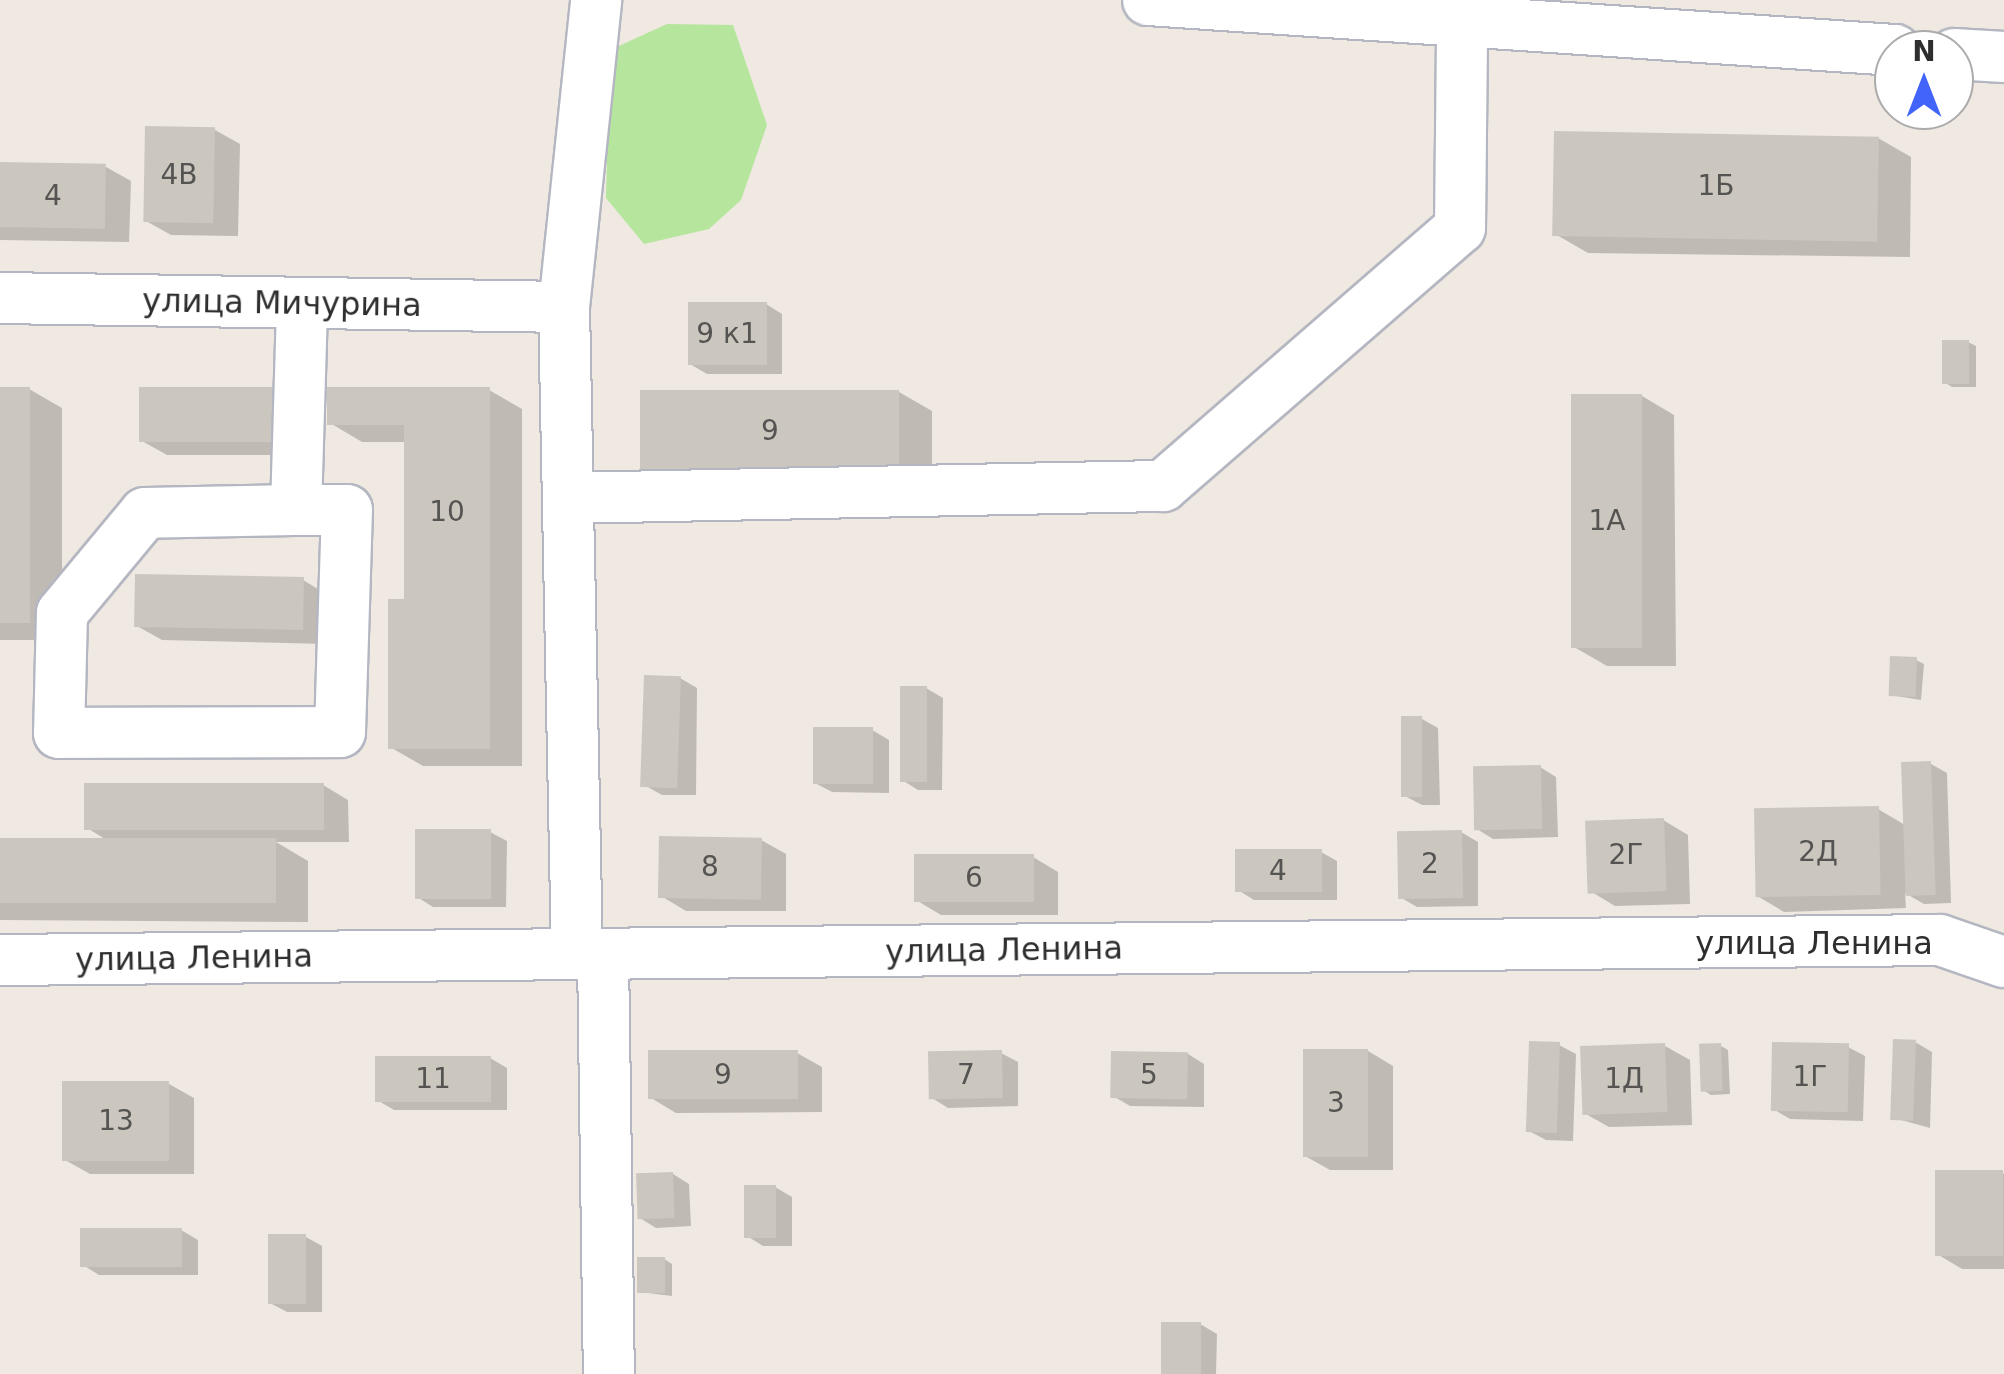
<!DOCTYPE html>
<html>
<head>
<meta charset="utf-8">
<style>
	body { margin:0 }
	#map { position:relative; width:2004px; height:1374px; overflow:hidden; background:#efe9e1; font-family:"DejaVu Sans",sans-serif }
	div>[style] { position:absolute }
	.green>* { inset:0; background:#b6e59e }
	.shadow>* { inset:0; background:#0003 }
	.building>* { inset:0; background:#cbc7bf; transform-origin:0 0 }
	.roads { filter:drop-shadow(2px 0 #b4b7c1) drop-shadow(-2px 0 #b4b7c1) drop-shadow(0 2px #b4b7c1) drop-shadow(0 -2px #b4b7c1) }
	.minor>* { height:50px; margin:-25px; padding:0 25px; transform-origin:25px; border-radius:25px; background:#fff }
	span { translate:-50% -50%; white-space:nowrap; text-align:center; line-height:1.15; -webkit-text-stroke:10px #fff; paint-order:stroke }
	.number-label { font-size:28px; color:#555452 }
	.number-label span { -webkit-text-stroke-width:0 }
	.street-label { font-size:32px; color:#2e2e2e }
	.north { position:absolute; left:1874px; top:30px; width:100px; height:100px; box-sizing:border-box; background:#fff; border:2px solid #ababab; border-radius:50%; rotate:0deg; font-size:28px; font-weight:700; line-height:40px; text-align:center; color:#2e2e2e }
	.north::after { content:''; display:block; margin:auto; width:35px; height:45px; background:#4264fb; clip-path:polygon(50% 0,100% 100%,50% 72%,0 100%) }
</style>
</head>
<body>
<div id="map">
	<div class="green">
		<i style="clip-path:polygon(667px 24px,733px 25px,767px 125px,741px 200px,709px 229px,644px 244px,606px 198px,610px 50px)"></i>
	</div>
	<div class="shadow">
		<i style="clip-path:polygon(215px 130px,240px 144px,238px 236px,171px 235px,146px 221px)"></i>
		<i style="clip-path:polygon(1878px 138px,1911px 157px,1910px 257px,1588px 253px,1555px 234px)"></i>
		<i style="clip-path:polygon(0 165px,106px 167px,131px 181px,129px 242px,0 240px)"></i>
		<i style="clip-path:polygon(766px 304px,782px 314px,782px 374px,707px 374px,690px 364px)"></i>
		<i style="clip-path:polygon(1968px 342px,1976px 346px,1976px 387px,1952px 387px,1944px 382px)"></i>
		<i style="clip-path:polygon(0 389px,29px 389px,62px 408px,62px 640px,0 640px)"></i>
		<i style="clip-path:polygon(271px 390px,296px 404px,296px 455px,167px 455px,142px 441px)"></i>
		<i style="clip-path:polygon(489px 390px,522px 409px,522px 766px,423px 766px,390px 747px,407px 602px,407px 442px,362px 442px,330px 423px)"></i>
		<i style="clip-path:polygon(899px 392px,932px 411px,932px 490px,643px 393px)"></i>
		<i style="clip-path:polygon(1642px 396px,1674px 415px,1676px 666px,1607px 666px,1574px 647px)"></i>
		<i style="clip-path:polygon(303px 580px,328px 595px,327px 644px,162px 640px,137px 626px)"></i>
		<i style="clip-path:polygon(1916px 660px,1924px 664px,1921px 700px,1890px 695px)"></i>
		<i style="clip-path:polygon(680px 678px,697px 688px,696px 795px,662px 795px,646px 786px)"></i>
		<i style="clip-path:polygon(926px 688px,943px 698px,942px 790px,918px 790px,902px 780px)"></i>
		<i style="clip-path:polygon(1422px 719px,1438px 728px,1440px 805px,1422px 805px,1405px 796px)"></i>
		<i style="clip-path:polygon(872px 730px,889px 740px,889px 793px,832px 792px,815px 783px)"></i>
		<i style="clip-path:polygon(1931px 764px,1947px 773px,1951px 903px,1924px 904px,1905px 893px,1906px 908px,1784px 912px,1759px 897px,1878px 809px,1905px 825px)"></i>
		<i style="clip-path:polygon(1540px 767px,1556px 777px,1558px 837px,1493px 839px,1477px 829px)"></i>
		<i style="clip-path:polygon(323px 785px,348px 800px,349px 842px,276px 842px,308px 861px,308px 922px,0 920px,0 841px,110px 842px,87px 828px)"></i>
		<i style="clip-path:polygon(1663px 820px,1688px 835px,1690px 904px,1615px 906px,1590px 891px)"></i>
		<i style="clip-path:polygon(490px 832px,507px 841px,506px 907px,433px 907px,417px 897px)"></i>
		<i style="clip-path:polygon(1461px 832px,1478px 842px,1478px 906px,1417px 907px,1400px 897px)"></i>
		<i style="clip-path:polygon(761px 840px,786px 854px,786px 911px,686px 911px,661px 896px)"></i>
		<i style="clip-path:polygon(1321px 852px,1337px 861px,1337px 900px,1254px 900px,1238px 890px)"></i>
		<i style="clip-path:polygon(1033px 857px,1058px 872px,1058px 915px,941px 915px,916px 900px)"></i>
		<i style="clip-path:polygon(1915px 1042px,1932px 1052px,1930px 1128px,1894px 1118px)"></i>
		<i style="clip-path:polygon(1559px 1045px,1576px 1054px,1573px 1141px,1546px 1140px,1529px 1131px)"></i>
		<i style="clip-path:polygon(1665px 1046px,1690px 1060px,1692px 1125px,1609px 1127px,1584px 1113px)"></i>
		<i style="clip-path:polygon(1721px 1046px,1728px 1050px,1730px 1094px,1711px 1095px,1703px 1090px)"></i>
		<i style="clip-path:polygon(1848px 1047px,1865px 1056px,1863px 1121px,1790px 1119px,1773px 1109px)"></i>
		<i style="clip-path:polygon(1368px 1051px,1393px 1066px,1393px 1170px,1330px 1170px,1305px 1156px)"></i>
		<i style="clip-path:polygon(797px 1053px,822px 1067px,822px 1112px,676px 1113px,651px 1098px)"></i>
		<i style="clip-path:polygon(1001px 1053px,1018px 1062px,1018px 1106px,948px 1108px,932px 1098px)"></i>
		<i style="clip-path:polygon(1188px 1054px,1204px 1064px,1204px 1107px,1130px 1106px,1113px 1096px)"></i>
		<i style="clip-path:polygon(490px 1058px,507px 1068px,507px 1110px,394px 1110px,377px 1100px)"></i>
		<i style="clip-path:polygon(169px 1084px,194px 1098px,194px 1174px,90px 1174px,65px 1160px)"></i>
		<i style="clip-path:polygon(2004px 1173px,2004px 1269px,1962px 1269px,1937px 1254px)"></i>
		<i style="clip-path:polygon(673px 1174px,689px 1184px,691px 1226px,656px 1228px,640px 1218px)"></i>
		<i style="clip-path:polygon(775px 1187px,792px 1197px,792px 1246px,763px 1246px,747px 1236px)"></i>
		<i style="clip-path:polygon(181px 1230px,198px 1240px,198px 1275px,99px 1275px,83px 1265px)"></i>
		<i style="clip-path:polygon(306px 1237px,322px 1246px,322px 1312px,287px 1312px,270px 1303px)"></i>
		<i style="clip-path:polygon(664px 1259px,672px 1264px,672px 1296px,640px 1292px)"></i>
		<i style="clip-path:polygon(1200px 1324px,1217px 1334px,1216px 1374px,1163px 1374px)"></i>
	</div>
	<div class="building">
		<i style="left:145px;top:126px;width:70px;height:96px;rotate:1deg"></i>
		<i style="left:1554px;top:131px;width:325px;height:105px;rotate:1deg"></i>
		<i style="left:0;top:162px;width:106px;height:65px;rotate:1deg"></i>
		<i style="left:688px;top:302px;width:79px;height:63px"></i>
		<i style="left:1942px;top:340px;width:27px;height:44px"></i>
		<i style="left:0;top:387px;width:30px;height:236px"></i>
		<i style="left:272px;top:387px;width:55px;height:133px;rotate:90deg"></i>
		<i style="clip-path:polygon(327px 387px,490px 387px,490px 749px,388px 749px,388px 599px,404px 599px,404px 425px,327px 425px)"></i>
		<i style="left:640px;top:390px;width:259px;height:83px"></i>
		<i style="left:1571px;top:394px;width:71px;height:254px"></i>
		<i style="left:135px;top:574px;width:169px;height:53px;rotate:1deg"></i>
		<i style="left:1890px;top:656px;width:27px;height:40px;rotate:2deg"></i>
		<i style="left:644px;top:675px;width:37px;height:112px;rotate:2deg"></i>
		<i style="left:900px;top:686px;width:27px;height:96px"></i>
		<i style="left:1401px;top:716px;width:21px;height:81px"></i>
		<i style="left:813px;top:727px;width:60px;height:57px"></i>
		<i style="left:1931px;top:761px;width:134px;height:30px;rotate:88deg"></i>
		<i style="left:1541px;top:765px;width:64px;height:68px;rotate:89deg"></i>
		<i style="left:84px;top:783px;width:240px;height:47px"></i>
		<i style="left:1879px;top:806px;width:89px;height:125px;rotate:89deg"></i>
		<i style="left:1664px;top:818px;width:73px;height:79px;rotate:88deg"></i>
		<i style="left:415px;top:829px;width:76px;height:70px"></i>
		<i style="left:1462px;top:830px;width:68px;height:65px;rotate:89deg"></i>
		<i style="left:659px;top:836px;width:103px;height:62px;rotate:1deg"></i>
		<i style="left:0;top:838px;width:276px;height:65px"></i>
		<i style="left:1235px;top:849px;width:87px;height:43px"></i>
		<i style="left:914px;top:854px;width:120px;height:48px"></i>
		<i style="left:1893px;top:1039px;width:23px;height:81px;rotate:2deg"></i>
		<i style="left:1529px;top:1041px;width:31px;height:91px;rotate:2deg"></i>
		<i style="left:1772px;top:1042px;width:77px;height:69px;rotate:1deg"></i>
		<i style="left:1665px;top:1043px;width:69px;height:85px;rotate:88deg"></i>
		<i style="left:1721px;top:1043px;width:48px;height:22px;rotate:88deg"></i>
		<i style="left:1303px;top:1049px;width:65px;height:108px"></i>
		<i style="left:798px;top:1050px;width:49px;height:150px;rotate:90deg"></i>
		<i style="left:1002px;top:1050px;width:48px;height:74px;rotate:89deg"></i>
		<i style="left:1111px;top:1051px;width:77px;height:47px;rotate:1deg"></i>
		<i style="left:375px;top:1056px;width:116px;height:46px"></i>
		<i style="left:62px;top:1081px;width:107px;height:80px"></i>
		<i style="left:1935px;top:1170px;width:68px;height:86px"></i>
		<i style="left:673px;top:1172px;width:46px;height:37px;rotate:88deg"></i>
		<i style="left:744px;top:1185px;width:32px;height:53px"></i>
		<i style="left:80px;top:1228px;width:102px;height:39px"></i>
		<i style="left:268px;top:1234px;width:38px;height:70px"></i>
		<i style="left:637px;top:1257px;width:28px;height:36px"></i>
		<i style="left:1161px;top:1322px;width:40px;height:52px"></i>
	</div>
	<div class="roads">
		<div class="minor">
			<i style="left:1148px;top:0;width:749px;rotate:3.83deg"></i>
			<i style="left:1954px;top:54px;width:50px;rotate:3.4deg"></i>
			<i style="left:0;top:298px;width:564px;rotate:0.91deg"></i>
			<i style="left:568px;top:498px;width:595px;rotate:-1.16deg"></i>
			<i style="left:1163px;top:486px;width:393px;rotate:-41deg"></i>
			<i style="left:1460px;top:228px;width:207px;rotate:-89.4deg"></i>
			<i style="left:296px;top:510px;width:151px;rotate:178.9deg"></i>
			<i style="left:145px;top:513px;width:130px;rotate:129.7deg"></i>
			<i style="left:62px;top:613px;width:120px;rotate:91.4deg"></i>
			<i style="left:59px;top:733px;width:281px;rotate:-0.2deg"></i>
			<i style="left:340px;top:732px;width:222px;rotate:-88.2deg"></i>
			<i style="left:347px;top:510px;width:51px;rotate:180deg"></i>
			<i style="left:296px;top:510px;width:207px;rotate:-88.3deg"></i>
			<i style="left:577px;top:954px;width:647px;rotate:-91.15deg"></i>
			<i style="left:564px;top:307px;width:309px;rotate:-84deg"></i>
			<i style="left:603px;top:954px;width:420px;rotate:89.2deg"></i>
			<i style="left:0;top:960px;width:1940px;rotate:-0.59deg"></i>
			<i style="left:1940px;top:940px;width:68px;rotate:19deg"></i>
		</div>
	</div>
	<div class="number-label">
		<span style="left:179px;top:175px">4В</span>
		<span style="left:1716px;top:186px">1Б</span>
		<span style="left:53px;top:196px">4</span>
		<span style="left:727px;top:334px">9 к1</span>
		<span style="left:770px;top:431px">9</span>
		<span style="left:447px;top:512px">10</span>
		<span style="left:1607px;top:521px">1А</span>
		<span style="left:1818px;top:852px">2Д</span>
		<span style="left:1626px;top:855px">2Г</span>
		<span style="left:1430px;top:864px">2</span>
		<span style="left:710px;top:867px">8</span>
		<span style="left:1278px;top:871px">4</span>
		<span style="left:974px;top:878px">6</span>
		<span style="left:723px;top:1075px">9</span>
		<span style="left:966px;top:1075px">7</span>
		<span style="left:1149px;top:1075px">5</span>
		<span style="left:1810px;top:1077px">1Г</span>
		<span style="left:433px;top:1079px">11</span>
		<span style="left:1624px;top:1079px">1Д</span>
		<span style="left:1336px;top:1103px">3</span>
		<span style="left:116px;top:1121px">13</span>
	</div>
	<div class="street-label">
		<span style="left:282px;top:303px;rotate:1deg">улица Мичурина</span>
		<span style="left:1814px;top:943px">улица Ленина</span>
		<span style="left:1004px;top:950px;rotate:-1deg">улица Ленина</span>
		<span style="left:194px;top:958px;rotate:-1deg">улица Ленина</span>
	</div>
	<div class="north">N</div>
</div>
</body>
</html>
